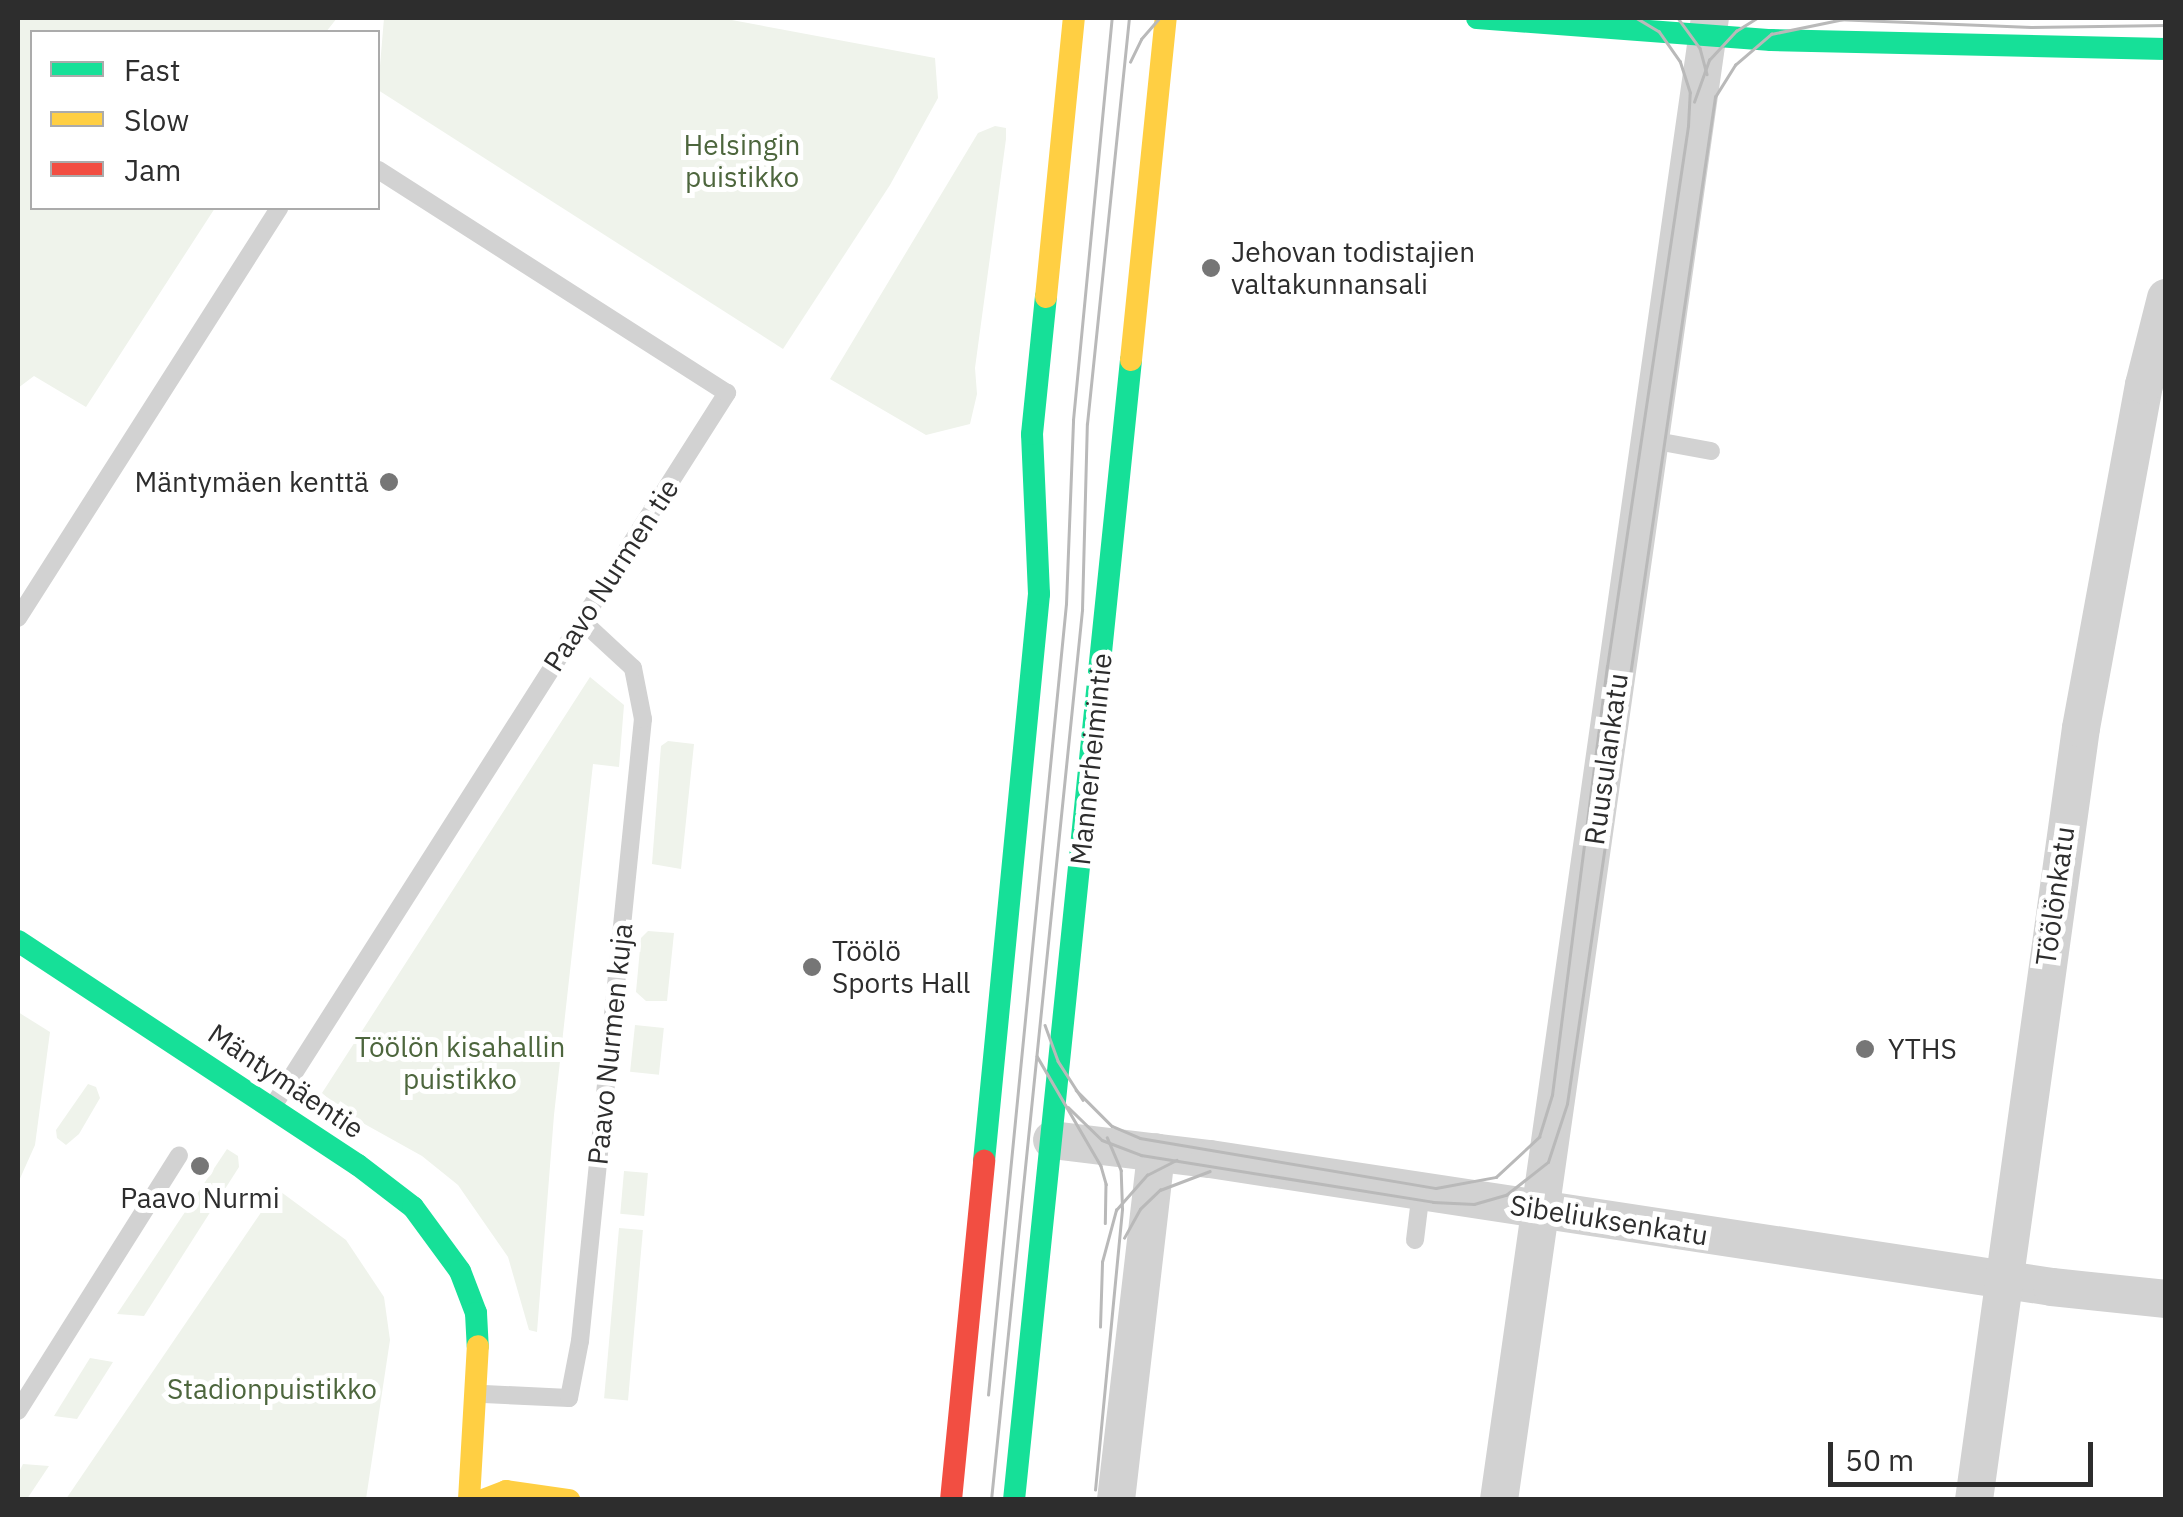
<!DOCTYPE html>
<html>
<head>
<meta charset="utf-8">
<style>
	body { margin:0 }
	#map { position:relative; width:2183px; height:1517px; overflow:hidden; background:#fff; font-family:"IBM Plex Sans",sans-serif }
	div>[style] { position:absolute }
	.green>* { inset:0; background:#eff3eb; transform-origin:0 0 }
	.lane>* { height:18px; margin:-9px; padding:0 9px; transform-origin:9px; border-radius:9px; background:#d2d2d2 }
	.street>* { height:38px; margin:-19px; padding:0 19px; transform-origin:19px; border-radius:19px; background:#d2d2d2 }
	.fast>* { height:22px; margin:-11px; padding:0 11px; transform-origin:11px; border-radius:11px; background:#16e098 }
	.slow>* { height:22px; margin:-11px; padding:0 11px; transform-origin:11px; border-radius:11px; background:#ffcf43 }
	.jam>* { height:22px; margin:-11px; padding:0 11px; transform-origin:11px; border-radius:11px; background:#f24e42 }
	.tram>* { height:2.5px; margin:-1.25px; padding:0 1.25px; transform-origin:1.25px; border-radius:1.25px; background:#b9b9b9 }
	.dots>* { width:28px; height:28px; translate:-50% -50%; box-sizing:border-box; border:5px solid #fff; border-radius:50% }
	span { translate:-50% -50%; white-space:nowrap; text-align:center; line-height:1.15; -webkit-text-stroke:10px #fff; paint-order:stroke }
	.park-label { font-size:28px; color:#4d663d }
	.poi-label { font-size:28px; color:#2d2d2d }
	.left { translate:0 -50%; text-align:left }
	.right { translate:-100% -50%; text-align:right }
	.street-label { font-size:28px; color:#2d2d2d }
	.frame { position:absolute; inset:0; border:20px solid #2d2d2d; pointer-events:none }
	.legend { position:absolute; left:30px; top:30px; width:350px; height:180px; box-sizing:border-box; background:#fff; border:2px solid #ababab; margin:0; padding:12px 18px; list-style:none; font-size:30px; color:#2d2d2d }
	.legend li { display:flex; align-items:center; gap:20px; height:50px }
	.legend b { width:50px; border:2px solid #ababab }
	.scale { position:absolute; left:1828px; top:1442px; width:265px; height:45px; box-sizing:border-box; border:5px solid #2d2d2d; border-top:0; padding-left:12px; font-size:30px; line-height:35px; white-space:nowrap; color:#2d2d2d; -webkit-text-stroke:8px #fff; paint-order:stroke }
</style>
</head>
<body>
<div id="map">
	<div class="green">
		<i style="clip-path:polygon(18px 18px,337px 18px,326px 32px,32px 32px,32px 208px,215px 208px,86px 407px,34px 376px,18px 388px)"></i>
		<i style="clip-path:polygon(384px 18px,721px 18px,935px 58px,938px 98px,890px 185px,783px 349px,378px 90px)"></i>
		<i style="clip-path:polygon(995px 126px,1006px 128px,1006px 139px,975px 368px,977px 394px,970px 424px,926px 435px,830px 379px,978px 133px)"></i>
		<i style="clip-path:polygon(590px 677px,624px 705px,619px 767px,593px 764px,554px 1115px,537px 1332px,529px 1330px,508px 1257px,458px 1185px,422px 1156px,343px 1112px,322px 1093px)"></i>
		<i style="clip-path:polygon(668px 741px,694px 744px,681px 869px,652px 864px,661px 746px)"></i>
		<i style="clip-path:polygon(648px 931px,674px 933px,667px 1001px,646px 1001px,636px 992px,641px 938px)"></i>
		<i style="clip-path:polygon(18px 1012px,50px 1032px,35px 1145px,18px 1183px)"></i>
		<i style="left:635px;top:1025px;width:29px;height:47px;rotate:6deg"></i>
		<i style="clip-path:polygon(88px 1084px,96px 1087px,100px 1098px,79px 1134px,66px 1145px,57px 1138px,56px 1130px)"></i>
		<i style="clip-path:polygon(227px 1149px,238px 1156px,239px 1167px,144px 1316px,117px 1314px)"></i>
		<i style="left:624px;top:1171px;width:24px;height:43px;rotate:5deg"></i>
		<i style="clip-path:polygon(277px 1189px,346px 1240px,384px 1297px,390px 1340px,366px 1499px,66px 1499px)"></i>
		<i style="left:619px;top:1228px;width:24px;height:171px;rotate:5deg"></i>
		<i style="clip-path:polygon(90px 1358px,113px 1362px,77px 1419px,54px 1416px)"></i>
		<i style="clip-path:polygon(23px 1464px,49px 1466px,27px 1499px,18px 1499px,18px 1474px)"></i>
	</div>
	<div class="lane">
		<i style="left:1651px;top:440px;width:61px;rotate:10.4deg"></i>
		<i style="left:18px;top:618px;width:486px;rotate:-57.5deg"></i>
		<i style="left:275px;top:1103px;width:842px;rotate:-57.52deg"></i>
		<i style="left:727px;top:393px;width:414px;rotate:-147.4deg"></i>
		<i style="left:1415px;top:1240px;width:49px;rotate:-83deg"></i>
		<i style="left:484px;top:1394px;width:85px;rotate:2.7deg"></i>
		<i style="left:569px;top:1398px;width:58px;rotate:-79.1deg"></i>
		<i style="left:580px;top:1341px;width:625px;rotate:-84.22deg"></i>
		<i style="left:643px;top:719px;width:52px;rotate:-101.1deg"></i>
		<i style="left:633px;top:668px;width:69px;rotate:-137.3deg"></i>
		<i style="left:18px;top:1411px;width:302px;rotate:-57.8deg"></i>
	</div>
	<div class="street">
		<i style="left:1052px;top:1140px;width:159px;rotate:6.9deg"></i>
		<i style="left:1210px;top:1159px;width:852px;rotate:8.64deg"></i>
		<i style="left:2052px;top:1287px;width:115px;rotate:6deg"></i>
		<i style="left:1116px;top:1500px;width:350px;rotate:-83.4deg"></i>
		<i style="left:1499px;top:1500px;width:1497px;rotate:-81.9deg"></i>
		<i style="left:1974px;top:1500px;width:779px;rotate:-82.11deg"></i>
		<i style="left:2081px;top:728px;width:349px;rotate:-79.6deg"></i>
		<i style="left:2144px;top:385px;width:90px;rotate:-75.8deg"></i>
	</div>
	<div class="fast">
		<i style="left:1477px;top:18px;width:295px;rotate:4.3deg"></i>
		<i style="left:1771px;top:40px;width:395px;rotate:1.3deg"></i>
		<i style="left:18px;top:941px;width:407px;rotate:33.4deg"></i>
		<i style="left:358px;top:1165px;width:69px;rotate:37.4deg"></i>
		<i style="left:413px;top:1207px;width:79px;rotate:53.7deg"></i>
		<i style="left:460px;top:1271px;width:45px;rotate:69.1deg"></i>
		<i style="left:476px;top:1313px;width:33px;rotate:87deg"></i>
		<i style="left:984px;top:1161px;width:570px;rotate:-84.46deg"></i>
		<i style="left:1039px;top:594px;width:160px;rotate:-92.5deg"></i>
		<i style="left:1032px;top:434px;width:138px;rotate:-84.2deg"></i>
		<i style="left:1014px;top:1500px;width:1146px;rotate:-84.14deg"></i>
	</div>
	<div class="slow">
		<i style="left:1046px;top:297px;width:280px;rotate:-84.3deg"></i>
		<i style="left:1131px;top:360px;width:344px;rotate:-84.2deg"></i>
		<i style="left:469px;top:1500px;width:154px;rotate:-86.7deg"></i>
		<i style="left:483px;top:1500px;width:25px;rotate:-21deg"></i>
		<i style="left:506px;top:1491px;width:64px;rotate:8.1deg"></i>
	</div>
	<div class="jam">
		<i style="left:951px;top:1500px;width:341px;rotate:-84.4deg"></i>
	</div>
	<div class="tram">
		<i style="left:1678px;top:18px;width:37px;rotate:54deg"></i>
		<i style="left:1700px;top:48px;width:27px;rotate:75deg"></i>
		<i style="left:1834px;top:19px;width:197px;rotate:2.3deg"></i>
		<i style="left:2031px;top:27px;width:135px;rotate:-0.8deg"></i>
		<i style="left:1130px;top:62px;width:25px;rotate:-64deg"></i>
		<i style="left:1141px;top:39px;width:28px;rotate:-49deg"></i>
		<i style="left:1694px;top:102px;width:45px;rotate:-70.3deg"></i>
		<i style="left:1709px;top:60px;width:40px;rotate:-47deg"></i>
		<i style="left:1736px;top:31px;width:25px;rotate:-32deg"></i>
		<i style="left:1045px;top:1025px;width:38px;rotate:70deg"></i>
		<i style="left:1058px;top:1061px;width:46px;rotate:57.3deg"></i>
		<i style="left:1037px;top:1056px;width:127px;rotate:59.8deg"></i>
		<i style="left:1101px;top:1166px;width:19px;rotate:74deg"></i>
		<i style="left:1106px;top:1184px;width:39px;rotate:91deg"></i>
		<i style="left:1076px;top:1090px;width:51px;rotate:45deg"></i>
		<i style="left:1112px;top:1126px;width:30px;rotate:23deg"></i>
		<i style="left:1140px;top:1138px;width:300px;rotate:9.6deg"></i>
		<i style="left:1436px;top:1188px;width:61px;rotate:-10.4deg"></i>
		<i style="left:1496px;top:1177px;width:59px;rotate:-42.9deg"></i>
		<i style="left:1539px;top:1137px;width:44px;rotate:-72.8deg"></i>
		<i style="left:1552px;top:1095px;width:432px;rotate:-82.7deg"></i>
		<i style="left:1607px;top:667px;width:547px;rotate:-81.48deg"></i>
		<i style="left:1688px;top:126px;width:33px;rotate:-87deg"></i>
		<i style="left:1690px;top:93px;width:33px;rotate:-108deg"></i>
		<i style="left:1680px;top:62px;width:37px;rotate:-125deg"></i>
		<i style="left:1659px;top:32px;width:27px;rotate:-149deg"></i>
		<i style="left:1068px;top:1107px;width:47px;rotate:44.1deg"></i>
		<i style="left:1102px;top:1140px;width:42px;rotate:21deg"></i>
		<i style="left:1141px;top:1155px;width:296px;rotate:9.1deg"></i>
		<i style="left:1433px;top:1202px;width:41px;rotate:2.8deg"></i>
		<i style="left:1474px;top:1204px;width:33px;rotate:-16deg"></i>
		<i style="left:1506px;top:1195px;width:53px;rotate:-38.2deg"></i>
		<i style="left:1548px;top:1162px;width:61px;rotate:-71.9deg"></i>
		<i style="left:1567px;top:1104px;width:1018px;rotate:-81.64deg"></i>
		<i style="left:1715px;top:97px;width:38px;rotate:-58deg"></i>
		<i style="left:1735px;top:65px;width:48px;rotate:-40.7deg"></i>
		<i style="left:1771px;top:34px;width:75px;rotate:-11.6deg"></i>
		<i style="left:1124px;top:1238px;width:33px;rotate:-61deg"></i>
		<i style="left:1140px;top:1209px;width:28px;rotate:-44deg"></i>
		<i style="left:1160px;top:1190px;width:53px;rotate:-20.8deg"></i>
		<i style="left:1100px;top:1327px;width:65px;rotate:-88.2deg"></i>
		<i style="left:1102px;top:1262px;width:54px;rotate:-74.9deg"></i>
		<i style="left:1116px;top:1210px;width:47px;rotate:-48.5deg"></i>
		<i style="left:1147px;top:1175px;width:33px;rotate:-27deg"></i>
		<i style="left:988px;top:1395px;width:795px;rotate:-84.37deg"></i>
		<i style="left:1066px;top:604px;width:184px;rotate:-87.8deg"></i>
		<i style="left:1073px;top:420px;width:404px;rotate:-84.5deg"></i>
		<i style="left:1095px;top:1490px;width:282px;rotate:-84.5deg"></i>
		<i style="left:1122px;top:1209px;width:38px;rotate:-92deg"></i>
		<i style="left:1121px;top:1171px;width:36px;rotate:-113deg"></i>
		<i style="left:991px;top:1500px;width:895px;rotate:-84.16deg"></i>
		<i style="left:1082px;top:610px;width:186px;rotate:-88.5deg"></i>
		<i style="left:1087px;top:424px;width:408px;rotate:-84.1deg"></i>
	</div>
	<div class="dots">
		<i style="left:1211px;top:268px;background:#767676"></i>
		<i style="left:389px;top:482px;background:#767676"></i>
		<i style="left:812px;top:967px;background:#767676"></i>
		<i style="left:1865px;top:1049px;background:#767676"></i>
		<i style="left:200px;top:1166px;background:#767676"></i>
	</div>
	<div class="park-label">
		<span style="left:742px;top:161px">Helsingin<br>puistikko</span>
		<span style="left:460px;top:1063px">Töölön kisahallin<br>puistikko</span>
		<span style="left:272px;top:1389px">Stadionpuistikko</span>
	</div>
	<div class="poi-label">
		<span class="left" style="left:1231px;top:268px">Jehovan todistajien<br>valtakunnansali</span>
		<span class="right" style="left:369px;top:482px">Mäntymäen kenttä</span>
		<span class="left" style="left:832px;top:967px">Töölö<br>Sports Hall</span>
		<span class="left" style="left:1888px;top:1049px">YTHS</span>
		<span style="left:200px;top:1198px">Paavo Nurmi</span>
	</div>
	<div class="street-label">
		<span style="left:611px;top:575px;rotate:-57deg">Paavo Nurmen tie</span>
		<span style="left:1091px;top:759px;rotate:-84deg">Mannerheimintie</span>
		<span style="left:1606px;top:759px;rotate:-82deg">Ruusulankatu</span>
		<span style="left:2055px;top:896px;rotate:-82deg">Töölönkatu</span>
		<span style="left:610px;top:1044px;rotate:-84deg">Paavo Nurmen kuja</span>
		<span style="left:286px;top:1081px;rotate:34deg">Mäntymäentie</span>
		<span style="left:1609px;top:1220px;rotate:9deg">Sibeliuksenkatu</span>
	</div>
	<div class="frame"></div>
	<ul class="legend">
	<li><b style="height:12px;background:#16e098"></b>Fast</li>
	<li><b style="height:12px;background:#ffcf43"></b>Slow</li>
	<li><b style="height:12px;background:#f24e42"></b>Jam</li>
	</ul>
	<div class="scale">50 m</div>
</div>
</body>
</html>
